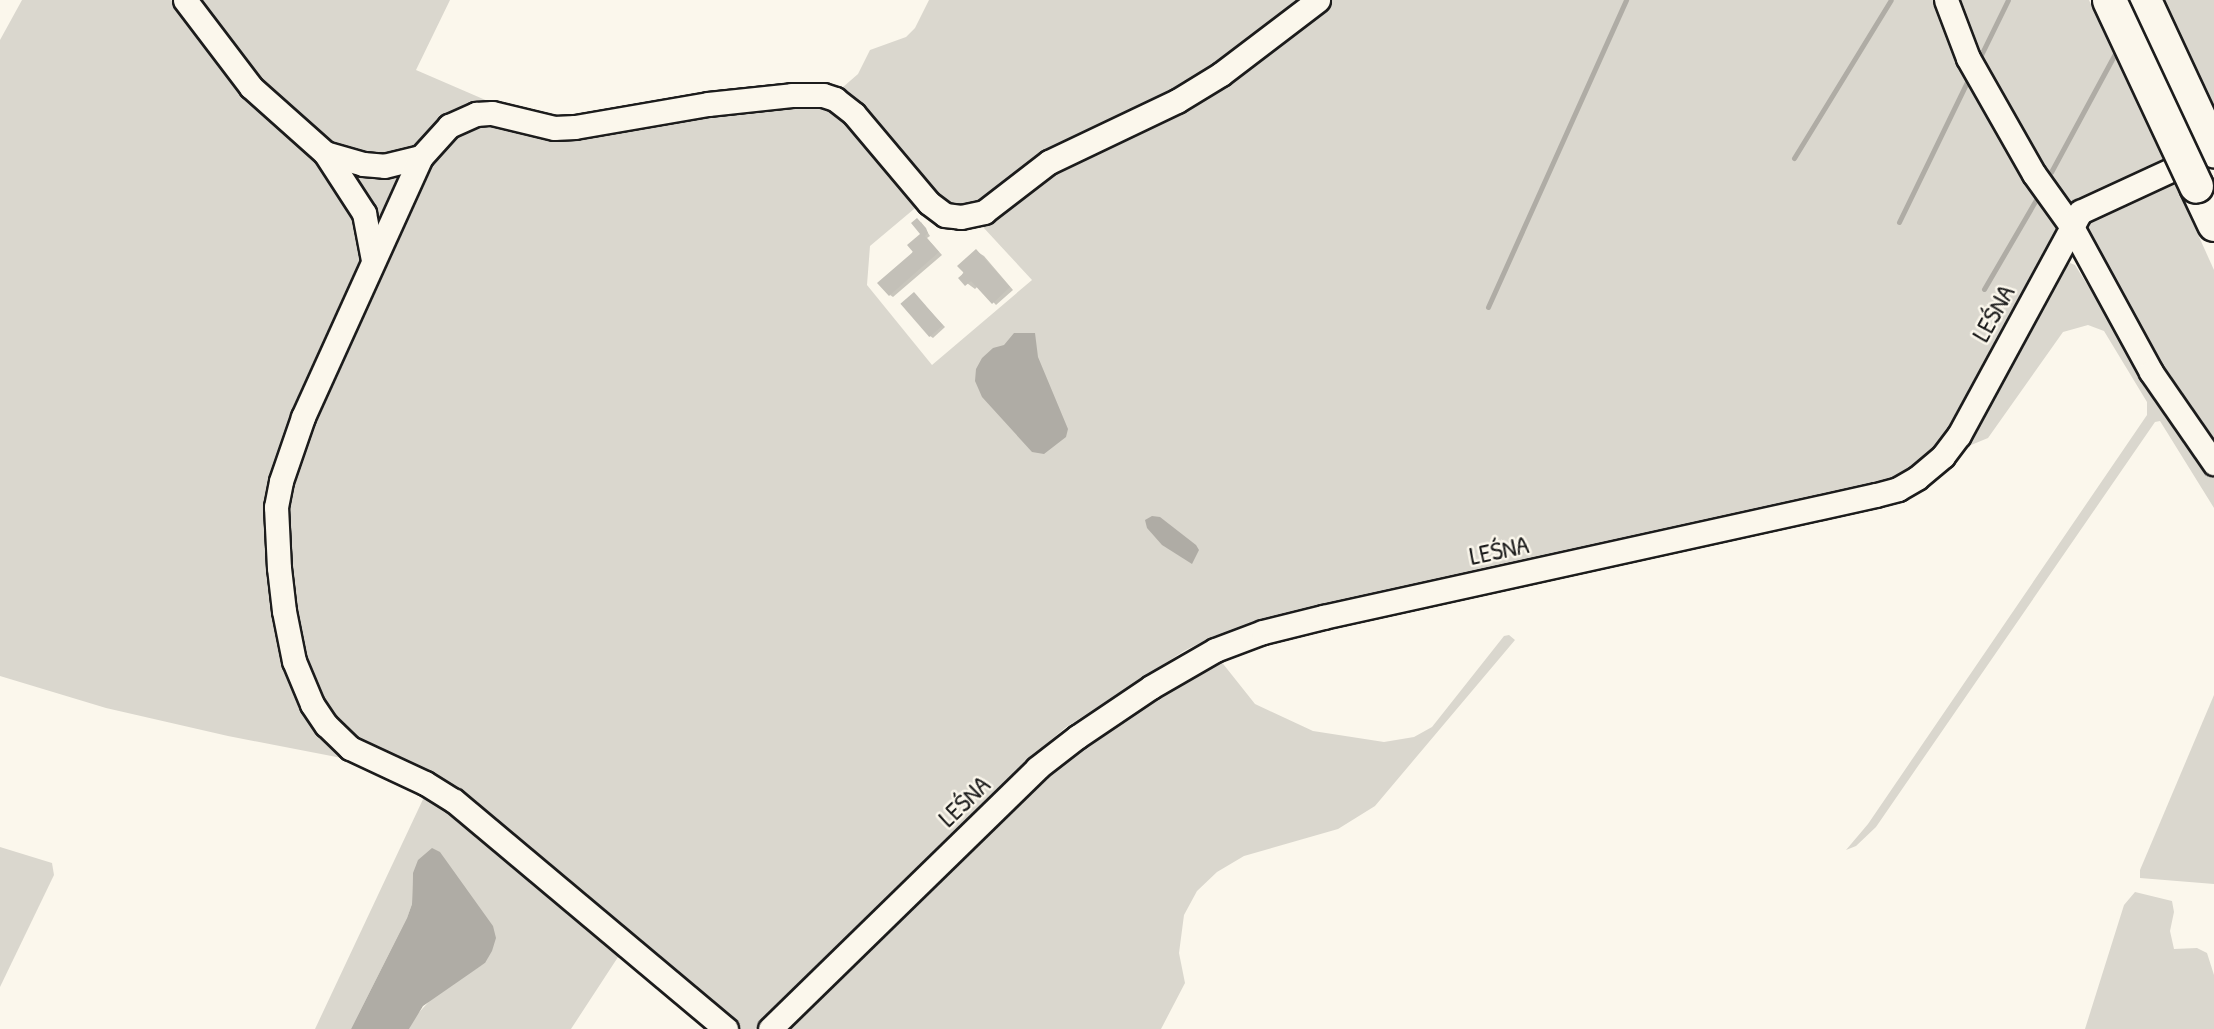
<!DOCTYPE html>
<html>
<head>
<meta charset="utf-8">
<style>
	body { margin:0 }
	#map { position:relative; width:2214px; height:1029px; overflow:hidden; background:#fbf7ec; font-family:"Patrick Hand",sans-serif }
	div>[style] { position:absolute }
	.green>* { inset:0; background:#dad7ce }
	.water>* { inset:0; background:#afaca5 }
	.shadow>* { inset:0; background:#0003 }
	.stream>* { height:5px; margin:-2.5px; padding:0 2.5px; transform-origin:2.5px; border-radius:2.5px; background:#afaca5 }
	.building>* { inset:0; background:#c3c0b8; transform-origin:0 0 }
	.roads { filter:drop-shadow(2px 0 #1c1c1c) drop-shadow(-2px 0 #1c1c1c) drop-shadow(0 2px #1c1c1c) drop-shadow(0 -2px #1c1c1c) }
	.minor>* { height:23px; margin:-11.5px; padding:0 11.5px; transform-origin:11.5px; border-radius:11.5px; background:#fbf7ec }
	.highway>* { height:33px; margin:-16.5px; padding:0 16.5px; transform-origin:16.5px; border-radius:16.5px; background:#fbf7ec }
	.bridges { filter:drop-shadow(2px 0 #1c1c1c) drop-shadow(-2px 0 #1c1c1c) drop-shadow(0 2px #1c1c1c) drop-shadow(0 -2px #1c1c1c) }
	.highway-bridge>* { height:33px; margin:-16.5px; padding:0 16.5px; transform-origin:16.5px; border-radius:16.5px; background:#fbf7ec }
	span { translate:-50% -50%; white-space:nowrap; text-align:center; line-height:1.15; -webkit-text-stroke:5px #fbf7ec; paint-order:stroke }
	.street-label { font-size:26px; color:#1c1c1c }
</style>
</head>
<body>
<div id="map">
	<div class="green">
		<i style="clip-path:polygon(22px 0,171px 0,335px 177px,358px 221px,363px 261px,285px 442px,275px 615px,352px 760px,228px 736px,106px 708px,0 676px,0 40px)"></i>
		<i style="clip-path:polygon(194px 0,450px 0,416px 70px,504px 108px,396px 159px,327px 147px,257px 84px)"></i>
		<i style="clip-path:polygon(929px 0,1306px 0,1213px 72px,977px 204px,960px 207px,946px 204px,835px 94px,858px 74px,870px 50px,906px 37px,915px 28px)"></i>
		<i style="clip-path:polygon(1330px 0,1939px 0,2058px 225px,2057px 234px,1941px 445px,1917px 467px,1891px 483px,1868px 489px,1332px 603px,1214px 636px,1184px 651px,1065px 728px,1038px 751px,755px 1029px,738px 1029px,442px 785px,344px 732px,334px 723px,298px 656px,283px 517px,297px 454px,408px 198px,446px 139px,471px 125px,818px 101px,841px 112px,920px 204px,870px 246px,867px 285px,932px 365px,1032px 280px,983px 227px,1034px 181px,1275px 44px)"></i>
		<i style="clip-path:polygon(1956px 0,2089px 0,2166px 165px,2084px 201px,2071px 203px,2061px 198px,1987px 75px)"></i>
		<i style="clip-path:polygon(2164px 0,2214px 0,2214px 107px)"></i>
		<i style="clip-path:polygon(354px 168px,409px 168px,377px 242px,347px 173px)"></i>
		<i style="clip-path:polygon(2172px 177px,2214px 270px,2214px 448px,2175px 394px,2084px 228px,2087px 218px)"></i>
		<i style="clip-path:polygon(2070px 263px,2075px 265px,2151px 387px,2214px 474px,2214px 508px,2160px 421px,2155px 422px,1876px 827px,1856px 846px,1846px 850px,1868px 824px,2147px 415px,2147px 402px,2104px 331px,2088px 325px,2063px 332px,1988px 438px,1959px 450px,2043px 301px,2062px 269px)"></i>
		<i style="clip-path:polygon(1509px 635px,1515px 640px,1375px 806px,1338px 829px,1244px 856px,1217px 872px,1197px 891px,1184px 915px,1179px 953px,1185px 983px,1161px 1029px,789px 1029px,1064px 760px,1119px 720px,1170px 687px,1220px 660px,1255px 704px,1313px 731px,1384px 742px,1414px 737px,1432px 727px,1504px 636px)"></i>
		<i style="clip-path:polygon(2214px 695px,2214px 884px,2140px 878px,2140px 870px)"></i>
		<i style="clip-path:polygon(425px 795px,620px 954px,571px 1029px,409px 1029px,411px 1021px,436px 994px,485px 963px,413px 873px,412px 904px,407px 918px,351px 1029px,315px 1029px)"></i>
		<i style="clip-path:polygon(0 847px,52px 863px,54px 875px,0 987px)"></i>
		<i style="clip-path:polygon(2135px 892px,2172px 901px,2174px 912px,2170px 931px,2174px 949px,2197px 948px,2207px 953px,2214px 975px,2214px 1029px,2085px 1029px,2124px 905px)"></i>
	</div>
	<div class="water">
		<i style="clip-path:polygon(1014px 333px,1035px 333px,1038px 357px,1068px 429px,1066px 437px,1044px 454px,1032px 452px,982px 397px,975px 381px,976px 369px,982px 358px,993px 348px,1004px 345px)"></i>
		<i style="clip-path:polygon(1152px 516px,1160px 517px,1196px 545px,1199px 550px,1192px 564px,1162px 545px,1147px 528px,1145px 520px)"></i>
		<i style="clip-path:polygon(432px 848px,440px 852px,493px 926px,496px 938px,492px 951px,485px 963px,423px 1006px,409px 1029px,351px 1029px,407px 918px,412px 904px,413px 873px,418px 860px)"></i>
	</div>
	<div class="shadow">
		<i style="clip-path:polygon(921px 222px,930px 236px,927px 238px,942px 255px,893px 297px,890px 295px,922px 234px)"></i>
		<i style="clip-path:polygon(976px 251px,984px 256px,1013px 290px,996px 305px,978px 286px,975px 289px,960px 278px)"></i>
		<i style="clip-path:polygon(914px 294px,945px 327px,933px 338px,930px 336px)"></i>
	</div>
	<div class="stream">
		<i style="left:1981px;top:55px;width:61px;rotate:-63.9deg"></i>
		<i style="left:1794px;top:158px;width:185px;rotate:-58.5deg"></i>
		<i style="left:2051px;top:172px;width:141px;rotate:-61.6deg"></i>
		<i style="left:1899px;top:222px;width:158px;rotate:-64.1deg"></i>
		<i style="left:1984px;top:289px;width:105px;rotate:-59.8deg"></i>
		<i style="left:1488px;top:307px;width:337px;rotate:-65.8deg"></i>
	</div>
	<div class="building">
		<i style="clip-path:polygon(917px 218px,926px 228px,928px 233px,925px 236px,939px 252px,889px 296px,877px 283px,913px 252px,907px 245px,920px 234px,911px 223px)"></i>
		<i style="clip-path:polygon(976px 249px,1010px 287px,992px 304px,971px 281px,965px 286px,958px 278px,964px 273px,957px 266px)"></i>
		<i style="left:914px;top:292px;width:44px;height:18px;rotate:49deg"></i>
	</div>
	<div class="roads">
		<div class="minor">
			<i style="left:185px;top:0;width:109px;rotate:52.8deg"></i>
			<i style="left:251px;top:87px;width:99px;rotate:41.7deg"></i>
			<i style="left:325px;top:153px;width:40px;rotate:16deg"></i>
			<i style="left:363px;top:164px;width:21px;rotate:5deg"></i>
			<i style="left:384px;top:166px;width:38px;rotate:-14deg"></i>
			<i style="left:1946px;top:0;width:62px;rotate:69.2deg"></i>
			<i style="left:1968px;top:58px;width:133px;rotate:60.4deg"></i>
			<i style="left:2034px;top:174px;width:65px;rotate:54.4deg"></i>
			<i style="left:2072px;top:227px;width:165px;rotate:61.4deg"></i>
			<i style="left:2151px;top:372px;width:111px;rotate:55.3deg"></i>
			<i style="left:325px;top:153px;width:72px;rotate:57deg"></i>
			<i style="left:364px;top:213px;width:48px;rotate:79.2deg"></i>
			<i style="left:726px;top:1029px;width:355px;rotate:-140deg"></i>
			<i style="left:454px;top:801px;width:34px;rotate:-148deg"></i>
			<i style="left:425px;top:783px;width:83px;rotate:-155deg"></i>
			<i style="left:350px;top:748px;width:33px;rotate:-136deg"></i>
			<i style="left:326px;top:725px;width:25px;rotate:-124deg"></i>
			<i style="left:312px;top:704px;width:47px;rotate:-112.7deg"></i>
			<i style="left:294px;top:661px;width:51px;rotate:-101.3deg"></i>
			<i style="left:284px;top:611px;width:43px;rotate:-96.6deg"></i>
			<i style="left:279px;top:568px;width:61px;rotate:-92.8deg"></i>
			<i style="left:276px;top:507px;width:26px;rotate:-79deg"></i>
			<i style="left:281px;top:481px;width:68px;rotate:-71deg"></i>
			<i style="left:303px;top:417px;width:286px;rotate:-65.6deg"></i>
			<i style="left:421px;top:157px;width:42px;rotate:-47.9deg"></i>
			<i style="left:449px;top:126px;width:30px;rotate:-24deg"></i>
			<i style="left:476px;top:114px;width:16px;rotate:-4deg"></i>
			<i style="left:492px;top:113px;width:64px;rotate:13.6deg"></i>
			<i style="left:554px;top:128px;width:21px;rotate:-3deg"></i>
			<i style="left:575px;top:127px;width:135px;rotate:-9.8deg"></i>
			<i style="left:708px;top:104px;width:84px;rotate:-6.1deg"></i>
			<i style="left:792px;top:95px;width:31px"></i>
			<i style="left:823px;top:95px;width:13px;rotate:18deg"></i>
			<i style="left:835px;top:99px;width:24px;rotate:38deg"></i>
			<i style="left:854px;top:114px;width:116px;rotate:49.9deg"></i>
			<i style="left:929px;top:203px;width:20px;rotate:37deg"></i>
			<i style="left:945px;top:215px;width:16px;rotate:7deg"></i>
			<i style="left:961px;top:217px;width:24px;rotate:-12deg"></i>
			<i style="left:984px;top:212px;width:82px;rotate:-37.6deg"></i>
			<i style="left:1049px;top:162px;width:142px;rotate:-25.5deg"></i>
			<i style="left:1177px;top:101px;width:52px;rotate:-31.5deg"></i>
			<i style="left:1221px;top:74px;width:122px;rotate:-37.3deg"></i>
			<i style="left:770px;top:1029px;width:373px;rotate:-44.3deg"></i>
			<i style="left:1037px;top:768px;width:51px;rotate:-37.8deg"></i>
			<i style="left:1077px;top:737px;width:89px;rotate:-34deg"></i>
			<i style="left:1151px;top:687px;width:74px;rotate:-30deg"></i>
			<i style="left:1215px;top:650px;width:51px;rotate:-20.6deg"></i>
			<i style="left:1263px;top:632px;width:62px;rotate:-14deg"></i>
			<i style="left:1323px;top:617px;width:566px;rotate:-12.44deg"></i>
			<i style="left:1876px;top:495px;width:23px;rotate:-15deg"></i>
			<i style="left:1898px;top:489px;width:22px;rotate:-30deg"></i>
			<i style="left:1917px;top:478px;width:34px;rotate:-40deg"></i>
			<i style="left:1943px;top:456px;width:26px;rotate:-53deg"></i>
			<i style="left:1959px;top:435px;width:254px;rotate:-61.5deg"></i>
			<i style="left:2080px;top:212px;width:129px;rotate:-24.8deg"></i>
		</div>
		<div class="highway">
			<i style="left:2144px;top:0;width:166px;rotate:65deg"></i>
			<i style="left:2196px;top:186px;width:42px;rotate:64.7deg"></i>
		</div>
	</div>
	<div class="bridges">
		<div class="highway-bridge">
			<i style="left:2109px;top:0;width:205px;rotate:64.9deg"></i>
		</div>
	</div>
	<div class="street-label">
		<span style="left:1993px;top:313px;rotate:-61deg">LEŚNA</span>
		<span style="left:1499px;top:550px;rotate:-12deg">LEŚNA</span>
		<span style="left:964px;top:801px;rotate:-44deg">LEŚNA</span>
	</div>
</div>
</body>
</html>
